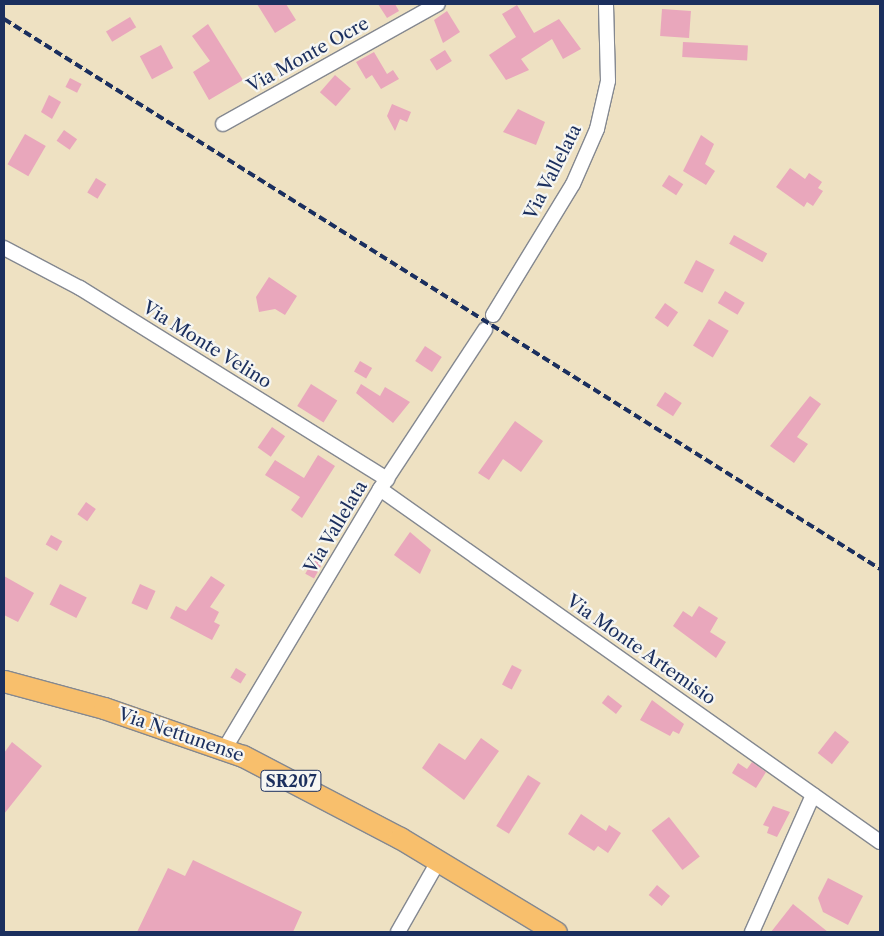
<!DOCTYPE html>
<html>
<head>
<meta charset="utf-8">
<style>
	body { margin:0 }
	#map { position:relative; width:884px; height:936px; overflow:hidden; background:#eee1c2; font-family:"Libre Caslon Text",serif }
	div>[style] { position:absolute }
	.building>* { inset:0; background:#e9a7bc; transform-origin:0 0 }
	.roads { filter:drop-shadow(1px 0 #848890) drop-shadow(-1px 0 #848890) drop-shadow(0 1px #848890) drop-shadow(0 -1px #848890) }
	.street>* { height:14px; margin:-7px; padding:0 7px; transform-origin:7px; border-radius:7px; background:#fff }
	.primary>* { height:21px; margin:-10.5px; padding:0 10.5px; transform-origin:10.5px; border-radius:10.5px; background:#f8bf6c }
	.rail>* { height:4px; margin-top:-2px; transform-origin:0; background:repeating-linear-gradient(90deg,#1b2f5e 0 8px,transparent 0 12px) }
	span { translate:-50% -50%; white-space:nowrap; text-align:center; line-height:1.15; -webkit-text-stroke:4.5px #f6f6f2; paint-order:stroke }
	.shield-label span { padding:1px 4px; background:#f6f6f2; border:1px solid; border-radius:4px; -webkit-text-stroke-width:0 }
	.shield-label { font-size:16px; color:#1b2f5e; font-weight:700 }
	.street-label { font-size:18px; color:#1b2f5e }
	.frame { position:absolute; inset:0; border:5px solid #1b2f5e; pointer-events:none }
</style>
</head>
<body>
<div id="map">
	<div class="building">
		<i style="clip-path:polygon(257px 4px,286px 4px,296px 20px,275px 33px)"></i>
		<i style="clip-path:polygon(378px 4px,395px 4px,399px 11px,387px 18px)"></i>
		<i style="clip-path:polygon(517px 5px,534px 33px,559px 19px,581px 49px,563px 59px,552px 39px,521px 59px,529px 70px,506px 80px,489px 55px,516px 37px,502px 14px)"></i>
		<i style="left:662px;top:9px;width:29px;height:27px;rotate:4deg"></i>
		<i style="clip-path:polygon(447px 11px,460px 32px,443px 43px,434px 20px)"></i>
		<i style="left:130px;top:17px;width:12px;height:28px;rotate:59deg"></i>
		<i style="clip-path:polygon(208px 24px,243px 80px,209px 100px,193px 72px,210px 61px,192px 36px)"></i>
		<i style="left:683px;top:42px;width:65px;height:15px;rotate:3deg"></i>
		<i style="left:161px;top:45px;width:26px;height:24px;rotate:62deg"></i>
		<i style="left:445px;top:50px;width:13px;height:18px;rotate:58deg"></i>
		<i style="clip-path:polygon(374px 52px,387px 74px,393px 70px,399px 79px,381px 89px,372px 75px,366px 79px,356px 62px)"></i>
		<i style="left:335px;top:75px;width:21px;height:23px;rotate:41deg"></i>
		<i style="left:70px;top:78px;width:13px;height:10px;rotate:27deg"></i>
		<i style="clip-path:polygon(49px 95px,61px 102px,52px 119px,41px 112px)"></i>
		<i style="clip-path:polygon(392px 104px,411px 112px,407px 122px,400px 119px,395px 131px,387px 116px)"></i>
		<i style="clip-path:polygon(518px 109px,545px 122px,536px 145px,503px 132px)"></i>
		<i style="left:64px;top:130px;width:16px;height:13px;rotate:35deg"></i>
		<i style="left:25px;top:134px;width:24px;height:35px;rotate:30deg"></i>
		<i style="clip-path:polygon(701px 135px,714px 144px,705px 164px,715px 171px,706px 185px,683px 171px)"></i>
		<i style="clip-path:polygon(790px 168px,805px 179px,809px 173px,822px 182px,818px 188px,823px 191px,813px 206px,807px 202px,804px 207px,776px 187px)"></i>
		<i style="left:669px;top:175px;width:17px;height:13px;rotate:33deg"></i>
		<i style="left:96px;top:178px;width:12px;height:17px;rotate:31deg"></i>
		<i style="left:734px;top:235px;width:38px;height:10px;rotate:29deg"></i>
		<i style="left:696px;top:260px;width:21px;height:26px;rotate:28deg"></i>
		<i style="clip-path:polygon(269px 277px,297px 296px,285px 315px,275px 309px,259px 312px,256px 297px)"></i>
		<i style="left:725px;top:291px;width:23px;height:14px;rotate:31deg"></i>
		<i style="left:665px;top:303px;width:16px;height:18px;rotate:35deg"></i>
		<i style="left:709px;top:319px;width:23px;height:31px;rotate:31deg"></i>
		<i style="left:425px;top:346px;width:20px;height:18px;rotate:33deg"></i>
		<i style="left:360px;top:361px;width:14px;height:12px;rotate:30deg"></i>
		<i style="left:311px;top:384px;width:31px;height:26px;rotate:32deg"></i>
		<i style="clip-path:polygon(361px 384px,380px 396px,385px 387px,410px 402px,393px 423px,356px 393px)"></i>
		<i style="left:665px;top:392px;width:20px;height:16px;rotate:33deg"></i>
		<i style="clip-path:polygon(810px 396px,821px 404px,797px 437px,808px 444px,794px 463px,770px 446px)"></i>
		<i style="clip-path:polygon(515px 421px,543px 441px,521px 472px,503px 459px,489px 480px,478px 473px)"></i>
		<i style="left:272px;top:427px;width:16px;height:25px;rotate:35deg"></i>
		<i style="clip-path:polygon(318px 455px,335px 466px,302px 518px,291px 510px,300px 497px,265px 475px,275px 460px,304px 478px)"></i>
		<i style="left:86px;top:502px;width:12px;height:15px;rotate:35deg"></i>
		<i style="clip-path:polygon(410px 532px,431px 550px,420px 574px,394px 555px)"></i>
		<i style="left:51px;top:535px;width:13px;height:11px;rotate:29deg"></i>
		<i style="left:314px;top:558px;width:10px;height:18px;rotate:29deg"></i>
		<i style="clip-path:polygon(4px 576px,34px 593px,18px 622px,4px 615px)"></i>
		<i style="clip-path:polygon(211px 576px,225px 585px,210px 607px,219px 612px,214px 622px,220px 625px,212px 640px,170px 618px,176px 606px,186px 611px)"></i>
		<i style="left:60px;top:584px;width:30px;height:23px;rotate:27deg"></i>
		<i style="left:140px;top:584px;width:17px;height:21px;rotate:24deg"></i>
		<i style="clip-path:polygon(699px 606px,718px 618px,710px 632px,726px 642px,716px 658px,673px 626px,683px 611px,692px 617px)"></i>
		<i style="left:512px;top:665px;width:11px;height:22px;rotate:27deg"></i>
		<i style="left:236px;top:668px;width:12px;height:11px;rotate:31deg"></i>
		<i style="left:608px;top:695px;width:18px;height:10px;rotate:38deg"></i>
		<i style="clip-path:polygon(652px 700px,684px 724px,679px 734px,673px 731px,670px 736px,640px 720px)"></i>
		<i style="left:835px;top:731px;width:18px;height:28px;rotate:38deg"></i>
		<i style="clip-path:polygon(481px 738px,499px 751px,464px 800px,422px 768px,439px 743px,465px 760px)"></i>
		<i style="clip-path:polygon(12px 742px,42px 766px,4px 814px,4px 753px)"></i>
		<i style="clip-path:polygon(752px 762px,766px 772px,756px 788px,732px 773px,738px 763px,747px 769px)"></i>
		<i style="left:528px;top:775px;width:15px;height:60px;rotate:32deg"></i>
		<i style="clip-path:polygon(773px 806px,790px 812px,777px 837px,767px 833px,769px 827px,763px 825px)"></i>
		<i style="clip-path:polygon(581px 814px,606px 831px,609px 825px,621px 833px,608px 853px,598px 846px,594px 851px,568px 834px)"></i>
		<i style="left:669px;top:817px;width:50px;height:22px;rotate:52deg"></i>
		<i style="clip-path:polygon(193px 860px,302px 912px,293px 932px,137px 932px,168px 868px,185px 876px)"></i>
		<i style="clip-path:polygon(828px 878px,863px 896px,848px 925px,823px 912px,818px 898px)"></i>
		<i style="left:657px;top:885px;width:17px;height:13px;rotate:40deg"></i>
		<i style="clip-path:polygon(793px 904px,828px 932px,771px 932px)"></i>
	</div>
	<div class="roads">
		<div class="street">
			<i style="left:223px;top:124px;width:246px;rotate:-29.2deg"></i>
			<i style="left:4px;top:248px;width:86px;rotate:27.8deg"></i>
			<i style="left:80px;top:288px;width:362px;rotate:31.9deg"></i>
			<i style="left:493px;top:315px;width:153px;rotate:-58.6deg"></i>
			<i style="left:573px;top:184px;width:60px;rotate:-66.4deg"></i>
			<i style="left:597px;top:129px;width:49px;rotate:-77.1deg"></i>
			<i style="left:608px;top:81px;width:77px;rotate:-91.5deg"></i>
			<i style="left:380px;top:489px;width:612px;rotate:35.22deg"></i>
			<i style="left:225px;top:748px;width:302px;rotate:-59.1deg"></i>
			<i style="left:380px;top:489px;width:191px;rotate:-56.6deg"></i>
			<i style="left:398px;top:932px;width:83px;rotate:-60.3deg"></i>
			<i style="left:752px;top:932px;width:150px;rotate:-66deg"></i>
		</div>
		<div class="primary">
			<i style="left:4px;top:681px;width:104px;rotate:15.1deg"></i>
			<i style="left:104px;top:708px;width:147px;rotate:19.1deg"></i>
			<i style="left:243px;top:756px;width:177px;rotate:27.6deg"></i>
			<i style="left:400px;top:838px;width:182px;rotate:31.1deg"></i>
		</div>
	</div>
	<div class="rail">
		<i style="left:4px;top:19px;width:1034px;rotate:32.12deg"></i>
	</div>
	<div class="shield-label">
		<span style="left:291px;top:781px">SR207</span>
	</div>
	<div class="street-label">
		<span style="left:308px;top:55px;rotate:-29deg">Via Monte Ocre</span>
		<span style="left:553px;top:172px;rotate:-63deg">Via Vallelata</span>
		<span style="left:207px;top:345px;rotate:32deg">Via Monte Velino</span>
		<span style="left:336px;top:527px;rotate:-59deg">Via Vallelata</span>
		<span style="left:641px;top:650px;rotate:35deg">Via Monte Artemisio</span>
		<span style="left:181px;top:735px;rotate:19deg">Via Nettunense</span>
	</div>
	<div class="frame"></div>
</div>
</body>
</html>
